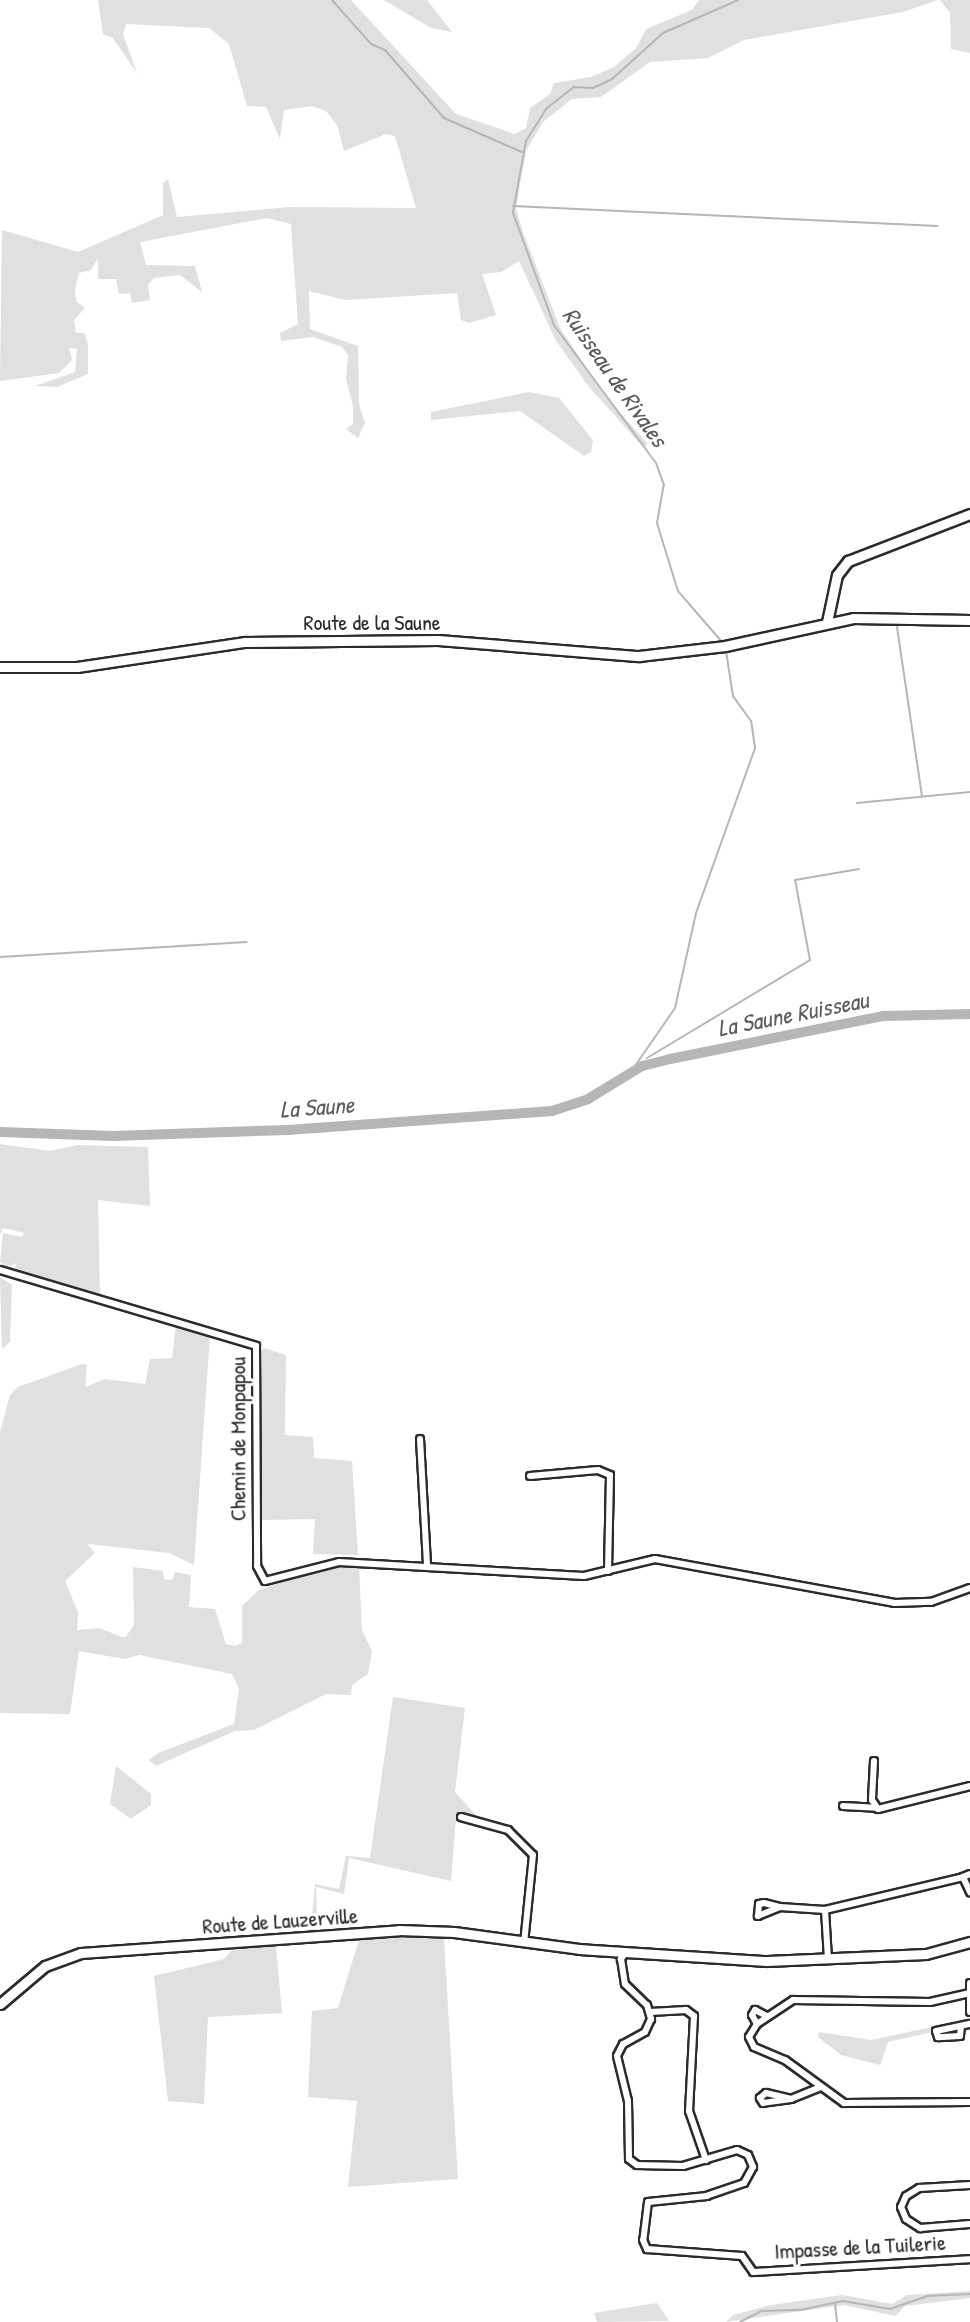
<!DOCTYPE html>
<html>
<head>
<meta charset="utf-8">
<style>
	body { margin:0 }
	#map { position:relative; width:970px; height:2322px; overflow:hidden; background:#fff; font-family:"Patrick Hand",sans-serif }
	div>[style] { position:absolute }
	.green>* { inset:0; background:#e0e0e0 }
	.stream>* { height:2px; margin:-1px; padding:0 1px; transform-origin:1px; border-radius:1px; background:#b6b6b6 }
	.river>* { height:10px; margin:-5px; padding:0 5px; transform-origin:5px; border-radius:5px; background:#b6b6b6 }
	.roads { filter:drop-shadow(2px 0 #2b2b2b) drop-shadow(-2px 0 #2b2b2b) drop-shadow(0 2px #2b2b2b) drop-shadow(0 -2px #2b2b2b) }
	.street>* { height:6px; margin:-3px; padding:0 3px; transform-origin:3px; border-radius:3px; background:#fff }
	.secondary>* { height:9px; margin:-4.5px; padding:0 4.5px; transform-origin:4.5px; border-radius:4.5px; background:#fff }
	span { translate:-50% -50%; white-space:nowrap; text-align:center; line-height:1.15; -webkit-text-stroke:6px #fff; paint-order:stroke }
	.street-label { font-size:22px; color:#2b2b2b }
	.water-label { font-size:24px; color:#5c5c5c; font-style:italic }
</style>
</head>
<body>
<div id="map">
	<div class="green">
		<i style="clip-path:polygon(98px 0,351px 0,456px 114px,515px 134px,526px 128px,530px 108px,550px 94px,554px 83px,591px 77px,614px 67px,636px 48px,646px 29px,692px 10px,699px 0,938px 0,903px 12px,744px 40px,708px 58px,650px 62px,601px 97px,572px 99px,543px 122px,527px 149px,521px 177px,516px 209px,523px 232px,560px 328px,605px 396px,648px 444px,644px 448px,589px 387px,556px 341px,519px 261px,501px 272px,482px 274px,496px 315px,469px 323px,461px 320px,457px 293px,346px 300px,309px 291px,310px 329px,358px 346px,359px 404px,365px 423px,358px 438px,346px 429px,353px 424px,353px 406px,346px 379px,348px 355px,342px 347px,313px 337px,281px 341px,280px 333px,298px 324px,291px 224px,267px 218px,140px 242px,146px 265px,195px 266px,202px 292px,180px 275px,154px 278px,148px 285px,150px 300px,132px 303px,130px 293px,119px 294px,116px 279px,98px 279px,98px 258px,91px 270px,79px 273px,75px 289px,76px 301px,85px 308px,74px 320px,76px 333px,84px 333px,88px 344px,88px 374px,57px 387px,35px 386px,75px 372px,77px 349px,69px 348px,72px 360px,59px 373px,0 381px,2px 230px,78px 252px,163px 215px,163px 183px,168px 179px,177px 217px,289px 207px,416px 208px,395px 136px,386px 134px,344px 151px,337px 125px,326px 111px,312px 106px,284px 110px,280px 139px,266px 107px,247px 106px,229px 44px,209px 28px,126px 24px,123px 34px,137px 73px,113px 38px,103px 34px)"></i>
		<i style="clip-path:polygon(384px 0,427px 0,452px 32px,431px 28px)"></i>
		<i style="clip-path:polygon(940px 0,970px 0,970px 53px,951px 49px,950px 13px)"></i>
		<i style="clip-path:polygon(529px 392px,559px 398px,593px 440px,591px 452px,584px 456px,520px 411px,431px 420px,431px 412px)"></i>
		<i style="clip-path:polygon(0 1144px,50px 1151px,77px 1145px,148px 1147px,150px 1206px,98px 1200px,100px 1295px,15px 1269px,16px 1263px,7px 1267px,0 1262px,3px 1233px,22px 1237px,24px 1233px,3px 1228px,0 1235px)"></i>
		<i style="clip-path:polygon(0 1277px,12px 1285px,10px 1342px,2px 1349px)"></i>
		<i style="clip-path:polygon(176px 1325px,210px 1335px,194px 1565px,169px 1553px,87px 1544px,95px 1553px,65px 1581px,78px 1612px,77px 1630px,99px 1628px,125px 1638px,134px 1625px,133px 1567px,163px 1571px,164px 1579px,172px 1580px,175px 1572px,191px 1575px,189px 1607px,215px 1609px,226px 1644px,235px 1646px,242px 1643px,242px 1606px,259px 1590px,320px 1569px,359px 1566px,362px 1630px,372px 1651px,368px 1674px,352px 1685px,351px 1695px,326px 1694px,254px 1730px,235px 1731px,156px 1766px,149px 1760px,158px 1753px,234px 1724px,239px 1689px,232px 1674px,139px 1655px,125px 1659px,79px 1651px,70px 1714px,0 1713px,0 1432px,10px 1395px,18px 1387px,82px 1364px,87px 1365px,85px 1387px,105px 1379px,145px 1384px,150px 1359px,172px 1358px)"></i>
		<i style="clip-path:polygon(264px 1348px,286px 1355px,285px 1435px,313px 1437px,314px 1458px,352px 1461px,358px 1555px,313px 1554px,315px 1519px,260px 1520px,260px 1350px)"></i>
		<i style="clip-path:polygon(393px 1697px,465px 1708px,455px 1792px,475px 1814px,474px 1824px,456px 1819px,451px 1881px,349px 1858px,344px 1894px,316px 1887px,317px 1932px,311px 1931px,315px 1884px,339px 1889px,346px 1856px,370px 1858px)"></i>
		<i style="clip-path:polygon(116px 1766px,151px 1794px,151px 1805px,131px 1819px,110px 1804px)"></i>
		<i style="clip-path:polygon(400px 1934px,444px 1938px,458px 2179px,348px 2187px,357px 2101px,308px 2097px,312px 2011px,338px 2008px,359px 1940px)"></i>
		<i style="clip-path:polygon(276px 1946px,282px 2013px,208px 2017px,204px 2104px,168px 2101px,154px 1976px,224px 1959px,234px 1948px)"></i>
		<i style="clip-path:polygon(932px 2027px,932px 2032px,888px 2042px,880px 2065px,841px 2055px,818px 2037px,819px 2032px,871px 2040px)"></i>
		<i style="clip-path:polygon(970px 2291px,970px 2298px,905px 2306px,895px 2316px,844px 2305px,726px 2322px,733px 2315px,771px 2305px,842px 2295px,892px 2304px,907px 2295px)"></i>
		<i style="clip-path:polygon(657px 2303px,669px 2321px,597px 2322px,594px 2313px)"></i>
	</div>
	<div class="stream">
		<i style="left:332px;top:0;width:59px;rotate:48.4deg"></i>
		<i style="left:371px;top:44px;width:15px;rotate:23deg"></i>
		<i style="left:385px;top:50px;width:90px;rotate:49.1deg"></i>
		<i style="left:444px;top:118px;width:85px;rotate:23.6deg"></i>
		<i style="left:513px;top:206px;width:425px;rotate:2.7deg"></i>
		<i style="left:897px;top:627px;width:171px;rotate:81.6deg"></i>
		<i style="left:722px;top:642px;width:67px;rotate:-130.8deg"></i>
		<i style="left:678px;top:591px;width:71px;rotate:-107.2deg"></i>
		<i style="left:657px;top:523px;width:39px;rotate:-80deg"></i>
		<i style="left:664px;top:485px;width:23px;rotate:-110deg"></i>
		<i style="left:656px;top:463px;width:172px;rotate:-126.5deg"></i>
		<i style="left:554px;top:325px;width:119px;rotate:-110.1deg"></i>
		<i style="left:513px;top:213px;width:73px;rotate:-79.8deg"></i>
		<i style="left:526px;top:141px;width:39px;rotate:-58deg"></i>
		<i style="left:547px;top:108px;width:34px;rotate:-38deg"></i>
		<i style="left:574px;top:87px;width:19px;rotate:3deg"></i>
		<i style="left:593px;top:88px;width:21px;rotate:-25deg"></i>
		<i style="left:612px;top:79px;width:69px;rotate:-42deg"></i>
		<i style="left:663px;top:33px;width:82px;rotate:-23.7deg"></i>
		<i style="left:857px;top:803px;width:114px;rotate:-5.6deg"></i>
		<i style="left:0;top:957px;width:247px;rotate:-3.5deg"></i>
		<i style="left:647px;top:1058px;width:190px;rotate:-31deg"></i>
		<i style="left:810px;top:960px;width:81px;rotate:-100.6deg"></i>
		<i style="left:795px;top:880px;width:65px;rotate:-9.8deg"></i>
		<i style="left:642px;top:1066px;width:3px;rotate:-45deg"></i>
		<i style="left:628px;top:1076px;width:83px;rotate:-55.3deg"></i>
		<i style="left:675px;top:1008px;width:97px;rotate:-77.5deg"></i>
		<i style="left:696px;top:913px;width:175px;rotate:-70.3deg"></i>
		<i style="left:755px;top:748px;width:27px;rotate:-98deg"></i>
		<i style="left:751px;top:721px;width:31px;rotate:-126deg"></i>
		<i style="left:733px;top:696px;width:46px;rotate:-98.8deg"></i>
		<i style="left:835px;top:2303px;width:19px;rotate:84deg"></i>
		<i style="left:740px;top:2322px;width:25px;rotate:-27deg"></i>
		<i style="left:762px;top:2311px;width:38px;rotate:-2deg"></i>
		<i style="left:800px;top:2310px;width:44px;rotate:-11.8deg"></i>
		<i style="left:843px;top:2301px;width:48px;rotate:9.7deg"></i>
		<i style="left:890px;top:2309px;width:39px;rotate:-19deg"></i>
		<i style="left:927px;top:2296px;width:43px;rotate:-2.7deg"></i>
	</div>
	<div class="river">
		<i style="left:0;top:1132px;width:113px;rotate:2deg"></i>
		<i style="left:113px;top:1136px;width:175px;rotate:-2deg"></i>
		<i style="left:288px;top:1130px;width:265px;rotate:-4.1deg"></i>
		<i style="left:552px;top:1111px;width:38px;rotate:-18deg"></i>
		<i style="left:588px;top:1099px;width:63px;rotate:-31.4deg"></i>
		<i style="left:642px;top:1066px;width:29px;rotate:-14deg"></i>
		<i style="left:670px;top:1059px;width:218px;rotate:-11.4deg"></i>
		<i style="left:884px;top:1016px;width:86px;rotate:-1.3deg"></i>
	</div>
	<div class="roads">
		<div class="street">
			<i style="left:0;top:1270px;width:267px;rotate:16.5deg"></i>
			<i style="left:256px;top:1346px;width:220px;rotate:89.7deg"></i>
			<i style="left:257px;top:1566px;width:17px;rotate:62deg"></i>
			<i style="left:265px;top:1581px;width:76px;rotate:-14.4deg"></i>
			<i style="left:339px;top:1562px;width:245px;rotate:3.3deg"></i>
			<i style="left:584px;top:1576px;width:73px;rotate:-13.5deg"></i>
			<i style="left:655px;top:1559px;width:244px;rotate:10.4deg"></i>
			<i style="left:895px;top:1603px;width:36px;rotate:-2deg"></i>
			<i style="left:931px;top:1602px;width:41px;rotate:-19.7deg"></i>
			<i style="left:420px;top:1439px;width:125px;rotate:86.8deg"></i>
			<i style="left:530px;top:1476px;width:68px;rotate:-5deg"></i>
			<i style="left:598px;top:1470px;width:13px;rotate:23deg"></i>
			<i style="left:610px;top:1475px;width:96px;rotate:91.2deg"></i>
			<i style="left:874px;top:1761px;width:39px;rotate:93deg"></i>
			<i style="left:872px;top:1800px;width:11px;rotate:56deg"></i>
			<i style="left:878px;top:1809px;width:95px;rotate:-14deg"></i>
			<i style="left:843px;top:1806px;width:33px;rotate:3deg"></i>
			<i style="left:461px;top:1817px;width:49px;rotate:15.5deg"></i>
			<i style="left:508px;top:1830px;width:35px;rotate:45deg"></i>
			<i style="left:533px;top:1855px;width:88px;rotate:95.8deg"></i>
			<i style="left:970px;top:1874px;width:8px;rotate:157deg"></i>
			<i style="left:963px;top:1877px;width:17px;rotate:65deg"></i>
			<i style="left:759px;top:1904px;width:5px;rotate:-11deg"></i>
			<i style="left:764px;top:1903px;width:16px;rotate:14deg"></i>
			<i style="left:780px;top:1907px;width:24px;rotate:158deg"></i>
			<i style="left:758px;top:1916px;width:12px;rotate:-85deg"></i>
			<i style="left:780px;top:1907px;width:45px;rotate:3.8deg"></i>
			<i style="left:825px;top:1910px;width:142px;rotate:-13.4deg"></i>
			<i style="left:825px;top:1910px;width:49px;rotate:86.5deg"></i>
			<i style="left:626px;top:1952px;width:9px;rotate:126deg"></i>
			<i style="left:621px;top:1959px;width:25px;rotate:81deg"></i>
			<i style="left:625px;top:1984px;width:30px;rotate:44deg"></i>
			<i style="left:647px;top:2005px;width:15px;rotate:74deg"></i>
			<i style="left:651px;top:2019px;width:14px;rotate:115deg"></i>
			<i style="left:645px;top:2032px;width:25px;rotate:151deg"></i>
			<i style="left:623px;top:2044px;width:13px;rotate:117deg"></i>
			<i style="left:617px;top:2056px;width:46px;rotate:76.3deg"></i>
			<i style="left:628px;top:2101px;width:58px;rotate:89deg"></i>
			<i style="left:629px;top:2159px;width:10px;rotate:37deg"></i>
			<i style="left:637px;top:2165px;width:46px;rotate:1.2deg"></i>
			<i style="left:683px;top:2166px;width:56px;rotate:-16.5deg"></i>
			<i style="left:737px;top:2150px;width:12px;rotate:24deg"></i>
			<i style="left:748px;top:2155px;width:13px;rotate:67deg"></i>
			<i style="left:753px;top:2167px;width:18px;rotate:119deg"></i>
			<i style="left:744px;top:2183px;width:39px;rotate:161deg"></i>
			<i style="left:707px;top:2196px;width:59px;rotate:174.2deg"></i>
			<i style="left:648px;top:2202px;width:38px;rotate:97deg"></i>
			<i style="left:643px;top:2240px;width:10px;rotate:66deg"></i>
			<i style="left:647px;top:2249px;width:95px;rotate:4.2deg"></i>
			<i style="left:742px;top:2256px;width:19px;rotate:55deg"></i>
			<i style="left:753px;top:2272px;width:217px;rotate:-3.4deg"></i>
			<i style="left:970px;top:1983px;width:29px;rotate:90deg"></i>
			<i style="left:970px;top:1993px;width:41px;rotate:167.3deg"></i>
			<i style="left:930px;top:2002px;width:137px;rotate:-179.2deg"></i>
			<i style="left:793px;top:2000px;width:43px;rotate:146.3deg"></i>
			<i style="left:757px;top:2024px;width:15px;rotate:122deg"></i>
			<i style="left:749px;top:2037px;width:11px;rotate:63deg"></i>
			<i style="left:754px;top:2047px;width:34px;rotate:23deg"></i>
			<i style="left:785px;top:2060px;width:73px;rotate:36.1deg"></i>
			<i style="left:844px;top:2103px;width:126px;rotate:-0.5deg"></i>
			<i style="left:650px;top:2012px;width:36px;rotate:-3deg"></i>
			<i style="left:686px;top:2010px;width:10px;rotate:37deg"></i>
			<i style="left:694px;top:2016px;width:95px;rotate:93deg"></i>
			<i style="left:689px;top:2111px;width:52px;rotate:70.9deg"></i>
			<i style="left:757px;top:2024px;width:10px;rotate:-119deg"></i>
			<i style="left:752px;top:2015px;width:6px;rotate:-59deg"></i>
			<i style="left:755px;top:2010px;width:13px;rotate:27deg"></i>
			<i style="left:961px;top:2026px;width:10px;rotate:96deg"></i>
			<i style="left:960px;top:2036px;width:22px;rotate:177deg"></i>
			<i style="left:938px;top:2037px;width:6px;rotate:-108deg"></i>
			<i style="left:936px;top:2031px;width:35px;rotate:-12deg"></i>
			<i style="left:791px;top:2099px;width:28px;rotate:172deg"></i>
			<i style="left:763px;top:2103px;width:6px;rotate:-121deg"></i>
			<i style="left:760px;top:2098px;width:8px;rotate:-40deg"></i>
			<i style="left:766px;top:2093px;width:26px;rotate:13deg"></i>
			<i style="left:791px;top:2099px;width:31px;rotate:-22deg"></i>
			<i style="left:970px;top:2185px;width:51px;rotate:176.6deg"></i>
			<i style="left:919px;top:2188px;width:15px;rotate:148deg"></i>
			<i style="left:906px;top:2196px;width:12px;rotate:114deg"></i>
			<i style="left:901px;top:2207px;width:13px;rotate:67deg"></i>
			<i style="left:906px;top:2219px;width:17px;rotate:33deg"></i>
			<i style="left:920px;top:2228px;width:50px;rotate:-4.6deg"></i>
		</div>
		<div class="secondary">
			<i style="left:827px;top:622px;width:48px;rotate:-78deg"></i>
			<i style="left:837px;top:575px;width:18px;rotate:-52deg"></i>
			<i style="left:848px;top:561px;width:131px;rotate:-21.1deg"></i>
			<i style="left:0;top:667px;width:77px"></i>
			<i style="left:77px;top:667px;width:170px;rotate:-8.5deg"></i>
			<i style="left:245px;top:642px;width:193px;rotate:-0.6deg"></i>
			<i style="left:438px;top:640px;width:202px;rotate:4.6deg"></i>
			<i style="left:639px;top:656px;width:87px;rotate:-6.6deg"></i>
			<i style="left:725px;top:646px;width:131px;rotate:-12.3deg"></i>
			<i style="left:853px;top:618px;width:117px;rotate:1deg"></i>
			<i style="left:0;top:2004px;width:59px;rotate:-40.2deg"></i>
			<i style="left:45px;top:1966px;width:38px;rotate:-20deg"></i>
			<i style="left:81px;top:1953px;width:319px;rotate:-4.1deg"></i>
			<i style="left:399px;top:1930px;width:55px;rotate:2.1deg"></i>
			<i style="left:454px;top:1932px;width:126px;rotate:7.7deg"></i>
			<i style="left:579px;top:1949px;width:188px;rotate:3.7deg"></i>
			<i style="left:767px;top:1961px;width:159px;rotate:-2.5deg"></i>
			<i style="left:926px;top:1954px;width:46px;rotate:-15.3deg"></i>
		</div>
	</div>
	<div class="street-label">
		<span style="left:372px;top:623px">Route de la Saune</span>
		<span style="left:238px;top:1439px;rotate:-90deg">Chemin de Monpapou</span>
		<span style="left:280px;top:1921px;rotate:-4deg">Route de Lauzerville</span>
		<span style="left:860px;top:2247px;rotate:-3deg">Impasse de la Tuilerie</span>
	</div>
	<div class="water-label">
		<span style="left:615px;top:377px;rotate:55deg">Ruisseau de Rivales</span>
		<span style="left:793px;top:1014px;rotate:-11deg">La Saune Ruisseau</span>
		<span style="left:317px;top:1107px;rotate:-4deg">La Saune</span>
	</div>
</div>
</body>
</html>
